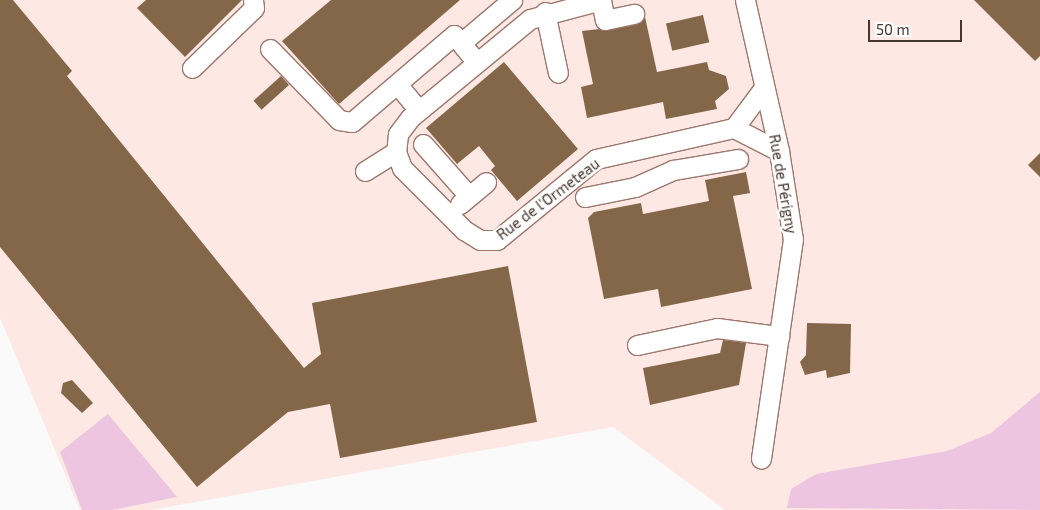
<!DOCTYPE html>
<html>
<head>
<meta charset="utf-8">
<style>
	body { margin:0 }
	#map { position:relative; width:1040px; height:510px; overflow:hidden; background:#fafafa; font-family:"Exo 2",sans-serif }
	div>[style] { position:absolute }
	.built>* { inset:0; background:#fde8e3 }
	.water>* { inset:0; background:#edc5e0 }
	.building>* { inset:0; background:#846648; transform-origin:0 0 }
	.roads { filter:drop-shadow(1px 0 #9b776d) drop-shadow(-1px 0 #9b776d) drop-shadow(0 1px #9b776d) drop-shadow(0 -1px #9b776d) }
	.minor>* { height:19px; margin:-9.5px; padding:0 9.5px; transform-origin:9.5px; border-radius:9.5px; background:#fff }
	span { translate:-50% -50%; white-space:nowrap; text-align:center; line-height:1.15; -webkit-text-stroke:5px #fff; paint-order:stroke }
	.street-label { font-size:15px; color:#463732 }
	.scale { position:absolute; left:868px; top:20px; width:94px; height:22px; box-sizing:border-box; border:2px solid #463732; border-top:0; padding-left:6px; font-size:15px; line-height:18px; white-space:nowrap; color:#463732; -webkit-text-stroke:4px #fff; paint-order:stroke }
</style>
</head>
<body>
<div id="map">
	<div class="built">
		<i style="clip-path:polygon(0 0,1040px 0,1040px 510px,725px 510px,613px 427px,151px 510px,80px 510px,0 318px)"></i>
	</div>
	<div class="water">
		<i style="clip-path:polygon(1040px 392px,1040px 510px,787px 508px,791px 489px,816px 474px,947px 451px,991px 433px)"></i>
		<i style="clip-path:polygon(108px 414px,177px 497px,112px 510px,82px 510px,60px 452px)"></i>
	</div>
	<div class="building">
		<i style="clip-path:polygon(0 0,13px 0,72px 71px,67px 76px,304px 368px,321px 354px,312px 303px,508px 266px,537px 422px,340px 458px,330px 404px,288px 412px,197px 487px,0 247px)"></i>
		<i style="clip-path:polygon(146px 0,242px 0,185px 57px,137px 8px)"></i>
		<i style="clip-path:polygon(331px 0,460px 0,339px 104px,282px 41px)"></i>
		<i style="clip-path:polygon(974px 0,1040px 0,1040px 56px,1035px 61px)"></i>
		<i style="left:703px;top:15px;width:28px;height:38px;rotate:77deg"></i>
		<i style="clip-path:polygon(645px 17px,657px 72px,707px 62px,709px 70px,726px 76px,729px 89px,715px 101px,717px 109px,666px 119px,663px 102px,587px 118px,581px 87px,593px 84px,582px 31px,636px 25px)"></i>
		<i style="clip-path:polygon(504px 62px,578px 149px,517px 201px,491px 170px,495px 166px,479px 146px,457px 164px,426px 128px)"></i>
		<i style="left:281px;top:76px;width:12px;height:37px;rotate:48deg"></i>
		<i style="clip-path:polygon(1040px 153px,1040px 177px,1028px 165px)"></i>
		<i style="clip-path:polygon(746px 172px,750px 193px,733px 196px,752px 289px,661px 307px,658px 289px,604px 299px,588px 218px,594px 212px,641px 203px,643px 214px,709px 201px,705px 180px)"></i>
		<i style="clip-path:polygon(807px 323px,851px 324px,850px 373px,827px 378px,826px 370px,805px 375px,800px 362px,806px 355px)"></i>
		<i style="clip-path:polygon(723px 340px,746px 343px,739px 385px,650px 405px,643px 368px,720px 353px)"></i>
		<i style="clip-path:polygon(72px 380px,93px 403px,82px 413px,61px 393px,63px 383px)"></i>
	</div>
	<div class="roads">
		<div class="minor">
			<i style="left:601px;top:0;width:73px;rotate:165deg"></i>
			<i style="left:530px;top:19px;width:156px;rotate:140.5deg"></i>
			<i style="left:410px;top:118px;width:20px;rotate:127deg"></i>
			<i style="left:398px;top:134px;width:18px;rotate:96deg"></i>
			<i style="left:396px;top:152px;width:17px;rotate:69deg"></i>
			<i style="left:402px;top:168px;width:88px;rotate:45deg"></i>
			<i style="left:464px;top:230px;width:19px;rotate:32deg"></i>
			<i style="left:480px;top:240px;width:17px"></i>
			<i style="left:497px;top:240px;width:128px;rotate:-39.3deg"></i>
			<i style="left:596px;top:159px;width:141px;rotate:-12.7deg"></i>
			<i style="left:734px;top:128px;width:51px;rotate:27.1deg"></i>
			<i style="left:601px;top:0;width:20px;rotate:79deg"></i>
			<i style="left:605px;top:20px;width:30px;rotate:-12deg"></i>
			<i style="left:745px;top:0;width:155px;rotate:77.3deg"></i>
			<i style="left:779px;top:151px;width:89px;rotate:81deg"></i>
			<i style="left:793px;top:239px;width:222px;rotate:98.3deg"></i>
			<i style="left:545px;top:12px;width:62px;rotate:78deg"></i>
			<i style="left:461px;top:43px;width:67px;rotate:-40.1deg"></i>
			<i style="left:270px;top:49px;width:99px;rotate:45.8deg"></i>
			<i style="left:339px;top:120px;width:13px;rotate:9deg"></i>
			<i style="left:352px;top:122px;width:134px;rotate:-40.5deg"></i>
			<i style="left:454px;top:35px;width:34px;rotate:50deg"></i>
			<i style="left:192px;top:68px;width:86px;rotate:-44.1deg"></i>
			<i style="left:254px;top:8px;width:8px;rotate:-97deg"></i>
			<i style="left:397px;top:84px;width:34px;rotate:50deg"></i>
			<i style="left:734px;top:128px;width:49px;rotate:-53.4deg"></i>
			<i style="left:423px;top:144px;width:69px;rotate:48.5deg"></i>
			<i style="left:365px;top:171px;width:36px;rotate:-32deg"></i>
			<i style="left:585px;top:197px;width:51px;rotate:-11.3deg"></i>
			<i style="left:635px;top:187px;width:42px;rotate:-24.1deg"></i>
			<i style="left:673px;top:170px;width:66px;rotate:-9.6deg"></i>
			<i style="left:460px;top:204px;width:34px;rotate:-40deg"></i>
			<i style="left:637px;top:345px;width:82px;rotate:-12deg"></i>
			<i style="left:717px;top:328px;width:63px;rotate:7.4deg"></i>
		</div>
	</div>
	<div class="street-label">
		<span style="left:783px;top:184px;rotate:80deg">Rue de Périgny</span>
		<span style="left:548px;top:199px;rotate:-37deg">Rue de l'Ormeteau</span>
	</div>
	<div class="scale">50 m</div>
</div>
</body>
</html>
